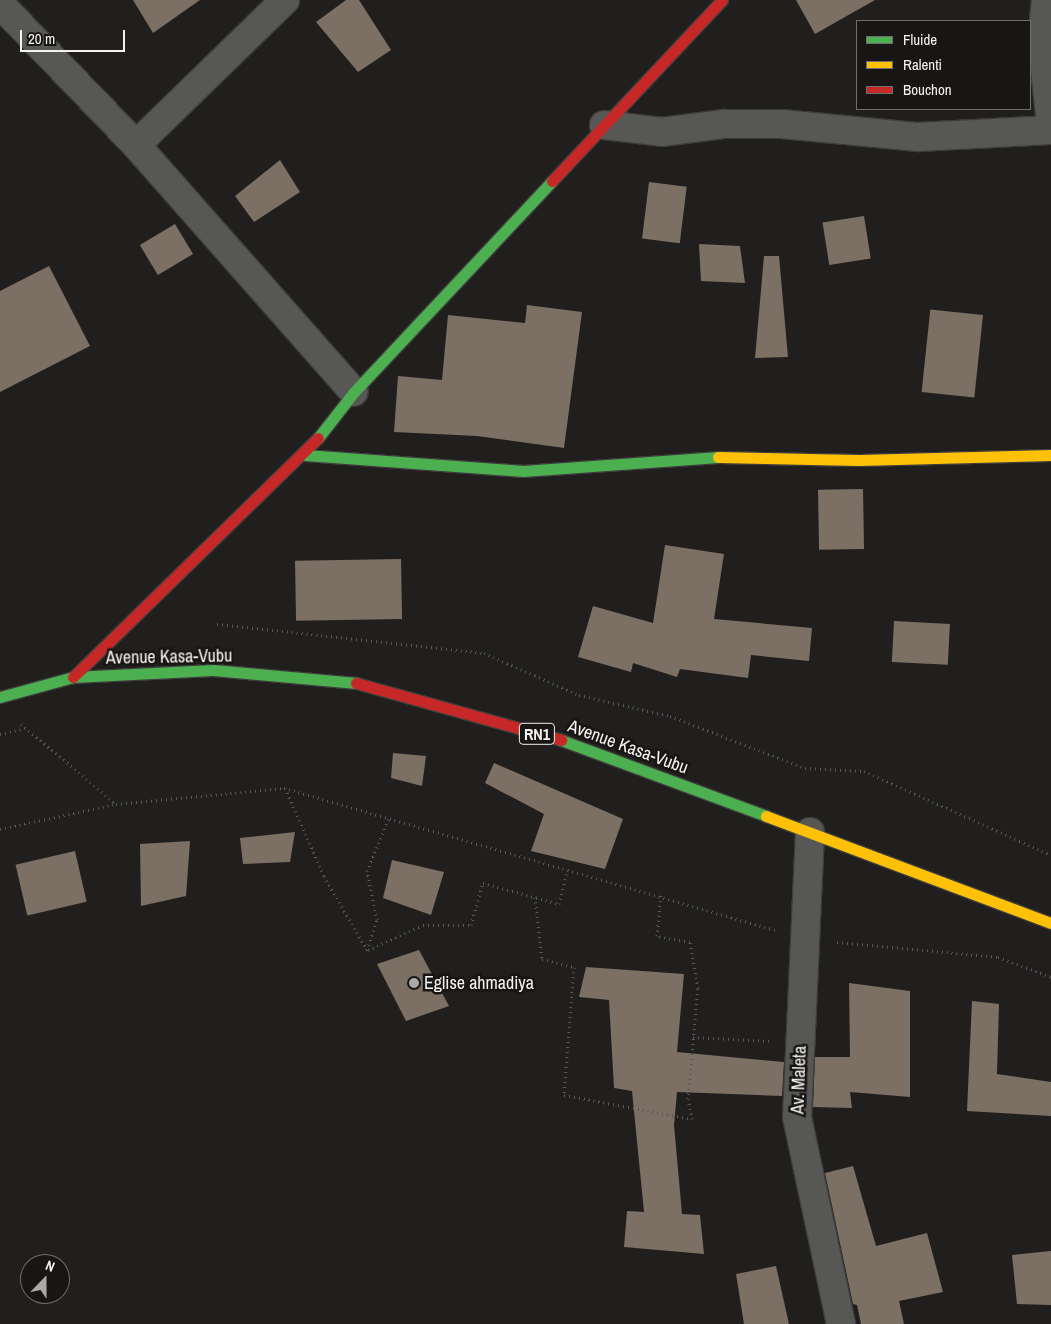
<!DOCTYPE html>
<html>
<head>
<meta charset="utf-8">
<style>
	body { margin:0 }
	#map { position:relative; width:1051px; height:1324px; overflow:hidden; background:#201f1e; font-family:"Archivo Narrow",sans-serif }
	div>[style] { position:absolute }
	.building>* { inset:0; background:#7c6f63; transform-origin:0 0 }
	.path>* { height:3px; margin-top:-1.5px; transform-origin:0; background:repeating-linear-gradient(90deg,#595959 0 1px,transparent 0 5px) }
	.roads { filter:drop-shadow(1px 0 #3e3d3c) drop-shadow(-1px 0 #3e3d3c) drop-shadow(0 1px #3e3d3c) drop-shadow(0 -1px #3e3d3c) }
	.street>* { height:28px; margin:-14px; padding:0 14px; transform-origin:14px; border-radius:14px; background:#575756 }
	.fast>* { height:11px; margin:-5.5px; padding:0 5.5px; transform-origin:5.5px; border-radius:5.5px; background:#4caf50 }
	.slow>* { height:11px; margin:-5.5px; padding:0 5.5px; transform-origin:5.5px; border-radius:5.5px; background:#ffc107 }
	.jam>* { height:11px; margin:-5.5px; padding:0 5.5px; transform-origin:5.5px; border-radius:5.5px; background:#c62828 }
	.dots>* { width:14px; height:14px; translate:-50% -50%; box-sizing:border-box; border:2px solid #181614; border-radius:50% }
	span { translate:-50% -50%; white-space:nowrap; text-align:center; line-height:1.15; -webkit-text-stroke:5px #181614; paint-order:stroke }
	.shield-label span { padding:1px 4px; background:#181614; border:1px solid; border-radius:4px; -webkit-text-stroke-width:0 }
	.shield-label { font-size:16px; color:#f4f3f1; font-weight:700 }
	.street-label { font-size:18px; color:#f4f3f1 }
	.poi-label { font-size:18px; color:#f4f3f1 }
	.left { translate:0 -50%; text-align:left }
	.legend { position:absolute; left:856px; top:20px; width:175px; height:90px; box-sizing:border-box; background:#181614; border:1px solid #706e6c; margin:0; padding:6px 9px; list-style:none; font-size:15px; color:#f4f3f1 }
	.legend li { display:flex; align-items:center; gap:10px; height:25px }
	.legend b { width:25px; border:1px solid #706e6c }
	.north { position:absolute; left:20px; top:1254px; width:50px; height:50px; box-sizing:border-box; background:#181614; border:1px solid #706e6c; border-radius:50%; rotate:22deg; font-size:14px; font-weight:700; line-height:20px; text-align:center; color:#f4f3f1 }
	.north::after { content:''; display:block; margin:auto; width:18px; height:22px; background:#aaa9a7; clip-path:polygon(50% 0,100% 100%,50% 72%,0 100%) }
	.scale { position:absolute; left:20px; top:30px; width:105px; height:22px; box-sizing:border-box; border:2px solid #f4f3f1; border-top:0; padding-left:6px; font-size:15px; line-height:18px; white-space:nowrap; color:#f4f3f1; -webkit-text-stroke:4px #181614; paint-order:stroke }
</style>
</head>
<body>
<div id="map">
	<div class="building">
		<i style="clip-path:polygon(133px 0,200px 0,153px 33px)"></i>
		<i style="clip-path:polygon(346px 0,359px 0,391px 50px,358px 72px,316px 22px)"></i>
		<i style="clip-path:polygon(796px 0,875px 0,815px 34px)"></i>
		<i style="clip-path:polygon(280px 160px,300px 192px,254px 222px,235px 196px)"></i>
		<i style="left:649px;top:182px;width:38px;height:57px;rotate:7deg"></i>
		<i style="left:864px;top:216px;width:43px;height:42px;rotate:81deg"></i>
		<i style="left:175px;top:224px;width:35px;height:41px;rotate:59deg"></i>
		<i style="clip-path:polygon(699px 244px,740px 246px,745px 283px,701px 281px)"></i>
		<i style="clip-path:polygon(764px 256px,779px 256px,788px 357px,755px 358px)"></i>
		<i style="clip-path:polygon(49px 266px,90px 346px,0 392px,0 291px)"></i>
		<i style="clip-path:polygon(527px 305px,582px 312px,564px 448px,477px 436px,394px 432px,398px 376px,442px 380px,448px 315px,525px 323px)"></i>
		<i style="left:983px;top:315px;width:83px;height:53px;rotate:96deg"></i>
		<i style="left:863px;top:489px;width:60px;height:45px;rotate:89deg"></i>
		<i style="clip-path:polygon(665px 545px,724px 554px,714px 619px,812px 628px,809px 661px,751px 655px,748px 678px,680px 669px,677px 677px,633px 663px,631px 672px,578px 657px,593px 606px,653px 623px)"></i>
		<i style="left:401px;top:559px;width:60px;height:106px;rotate:89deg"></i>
		<i style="left:894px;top:621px;width:56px;height:41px;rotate:3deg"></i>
		<i style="clip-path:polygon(393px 753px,426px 756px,422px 786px,391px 778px)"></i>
		<i style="clip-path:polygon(494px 763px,623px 819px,605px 869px,531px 851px,544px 814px,485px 783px)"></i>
		<i style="clip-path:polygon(295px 832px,290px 862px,243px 864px,240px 838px)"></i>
		<i style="clip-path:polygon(190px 841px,186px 896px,141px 906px,140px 844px)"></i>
		<i style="left:75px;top:851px;width:52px;height:61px;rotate:77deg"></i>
		<i style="clip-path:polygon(392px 860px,444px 872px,431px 915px,383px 898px)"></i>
		<i style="clip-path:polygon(419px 950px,449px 1006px,406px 1021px,377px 964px)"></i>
		<i style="clip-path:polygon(586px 967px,684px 974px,677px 1052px,784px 1062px,782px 1096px,677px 1092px,674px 1125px,682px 1214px,700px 1215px,704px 1254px,624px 1247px,627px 1211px,644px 1212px,632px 1091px,614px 1088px,609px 1000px,579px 997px)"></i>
		<i style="clip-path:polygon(849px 983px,910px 991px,910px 1097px,850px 1092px,852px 1108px,813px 1107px,815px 1057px,850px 1057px)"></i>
		<i style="clip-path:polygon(972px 1001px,999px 1004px,997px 1074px,1051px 1082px,1051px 1116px,967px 1111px)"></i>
		<i style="clip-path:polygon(853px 1166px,876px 1246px,927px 1233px,943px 1292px,899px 1301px,904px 1324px,861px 1324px,857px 1305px,853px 1304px,825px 1173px)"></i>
		<i style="clip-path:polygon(1051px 1251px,1051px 1305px,1017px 1304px,1012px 1255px)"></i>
		<i style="clip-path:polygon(776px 1266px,789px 1324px,744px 1324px,736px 1274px)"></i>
	</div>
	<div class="path">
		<i style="left:217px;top:624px;width:269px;rotate:6.2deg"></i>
		<i style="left:484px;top:653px;width:104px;rotate:23.9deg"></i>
		<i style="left:579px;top:695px;width:93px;rotate:13deg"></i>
		<i style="left:670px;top:716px;width:145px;rotate:21.1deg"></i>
		<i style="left:805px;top:768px;width:59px;rotate:2.9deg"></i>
		<i style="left:864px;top:771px;width:205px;rotate:24.2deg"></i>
		<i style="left:21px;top:724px;width:124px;rotate:40.1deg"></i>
		<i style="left:116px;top:804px;width:169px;rotate:-5.4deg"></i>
		<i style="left:284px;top:788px;width:511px;rotate:16.13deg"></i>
		<i style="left:0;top:734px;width:26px;rotate:-13deg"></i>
		<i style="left:285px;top:788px;width:96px;rotate:66.1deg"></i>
		<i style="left:324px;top:876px;width:86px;rotate:59.8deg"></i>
		<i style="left:367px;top:950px;width:32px;rotate:-72deg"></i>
		<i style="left:377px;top:920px;width:50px;rotate:-101.5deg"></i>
		<i style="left:367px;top:871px;width:57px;rotate:-67.5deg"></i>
		<i style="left:0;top:829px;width:119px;rotate:-12.2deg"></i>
		<i style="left:535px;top:897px;width:62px;rotate:83.6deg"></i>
		<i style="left:542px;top:959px;width:33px;rotate:14deg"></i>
		<i style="left:574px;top:967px;width:128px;rotate:94.5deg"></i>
		<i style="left:564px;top:1095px;width:130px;rotate:10.6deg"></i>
		<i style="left:692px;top:1119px;width:20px;rotate:-101deg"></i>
		<i style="left:688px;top:1099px;width:111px;rotate:-84.9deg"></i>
		<i style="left:698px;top:988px;width:47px;rotate:-99.9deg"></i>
		<i style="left:690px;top:942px;width:34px;rotate:-170deg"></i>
		<i style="left:657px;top:936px;width:41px;rotate:-84.4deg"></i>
		<i style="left:837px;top:942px;width:162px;rotate:5.3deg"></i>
		<i style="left:998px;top:957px;width:57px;rotate:20.7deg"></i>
		<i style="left:368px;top:950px;width:60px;rotate:-24.4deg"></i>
		<i style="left:423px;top:925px;width:48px"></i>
		<i style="left:471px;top:925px;width:44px;rotate:-74.1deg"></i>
		<i style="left:483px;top:883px;width:79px;rotate:15.4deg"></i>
		<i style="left:559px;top:904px;width:36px;rotate:-76deg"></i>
		<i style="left:693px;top:1037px;width:76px;rotate:3deg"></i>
	</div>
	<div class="roads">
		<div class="street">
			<i style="left:1046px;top:0;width:40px;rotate:95.7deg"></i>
			<i style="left:1042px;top:40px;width:84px;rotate:83.9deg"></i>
			<i style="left:0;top:4px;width:196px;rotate:46deg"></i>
			<i style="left:136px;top:145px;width:329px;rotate:48.6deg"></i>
			<i style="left:604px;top:125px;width:58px;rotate:6.9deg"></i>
			<i style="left:662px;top:132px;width:63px;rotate:-7.4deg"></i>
			<i style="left:724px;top:124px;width:58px"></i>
			<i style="left:782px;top:124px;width:137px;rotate:5.5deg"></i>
			<i style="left:918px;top:137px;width:133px;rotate:-3deg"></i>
			<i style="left:136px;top:145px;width:208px;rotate:-44.2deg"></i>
			<i style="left:810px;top:832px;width:285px;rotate:92.6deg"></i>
			<i style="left:797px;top:1117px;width:212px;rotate:78deg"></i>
		</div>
		<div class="fast">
			<i style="left:318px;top:438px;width:58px;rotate:-52deg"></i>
			<i style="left:354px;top:392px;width:289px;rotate:-46.8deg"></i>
			<i style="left:305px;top:455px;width:219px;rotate:4.2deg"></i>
			<i style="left:523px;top:471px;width:196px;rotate:-4.1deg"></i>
			<i style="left:0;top:697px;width:76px;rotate:-15.3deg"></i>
			<i style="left:73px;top:677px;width:140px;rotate:-2.9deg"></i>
			<i style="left:213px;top:670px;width:144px;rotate:5.2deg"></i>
			<i style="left:561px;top:740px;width:219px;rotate:20.3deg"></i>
		</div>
		<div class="slow">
			<i style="left:718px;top:457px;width:141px;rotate:1.2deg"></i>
			<i style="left:859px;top:460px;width:192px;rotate:-1.5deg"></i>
			<i style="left:766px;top:816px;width:304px;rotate:20.6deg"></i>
		</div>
		<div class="jam">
			<i style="left:552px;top:181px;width:248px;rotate:-46.8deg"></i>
			<i style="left:73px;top:677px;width:342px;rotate:-44.3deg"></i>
			<i style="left:356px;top:683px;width:213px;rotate:15.5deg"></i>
		</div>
	</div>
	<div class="dots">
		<i style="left:414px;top:983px;background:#aaa9a7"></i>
	</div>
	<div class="shield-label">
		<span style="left:537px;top:734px">RN1</span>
	</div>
	<div class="street-label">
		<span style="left:169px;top:657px;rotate:-1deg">Avenue Kasa-Vubu</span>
		<span style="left:628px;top:747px;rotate:20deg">Avenue Kasa-Vubu</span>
		<span style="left:799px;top:1080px;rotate:-88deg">Av. Maleta</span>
	</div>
	<div class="poi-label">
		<span class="left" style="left:424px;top:983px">Eglise ahmadiya</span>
	</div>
	<ul class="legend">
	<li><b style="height:6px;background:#4caf50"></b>Fluide</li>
	<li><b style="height:6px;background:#ffc107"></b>Ralenti</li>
	<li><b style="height:6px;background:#c62828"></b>Bouchon</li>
	</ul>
	<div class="north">N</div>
	<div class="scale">20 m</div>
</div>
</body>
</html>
